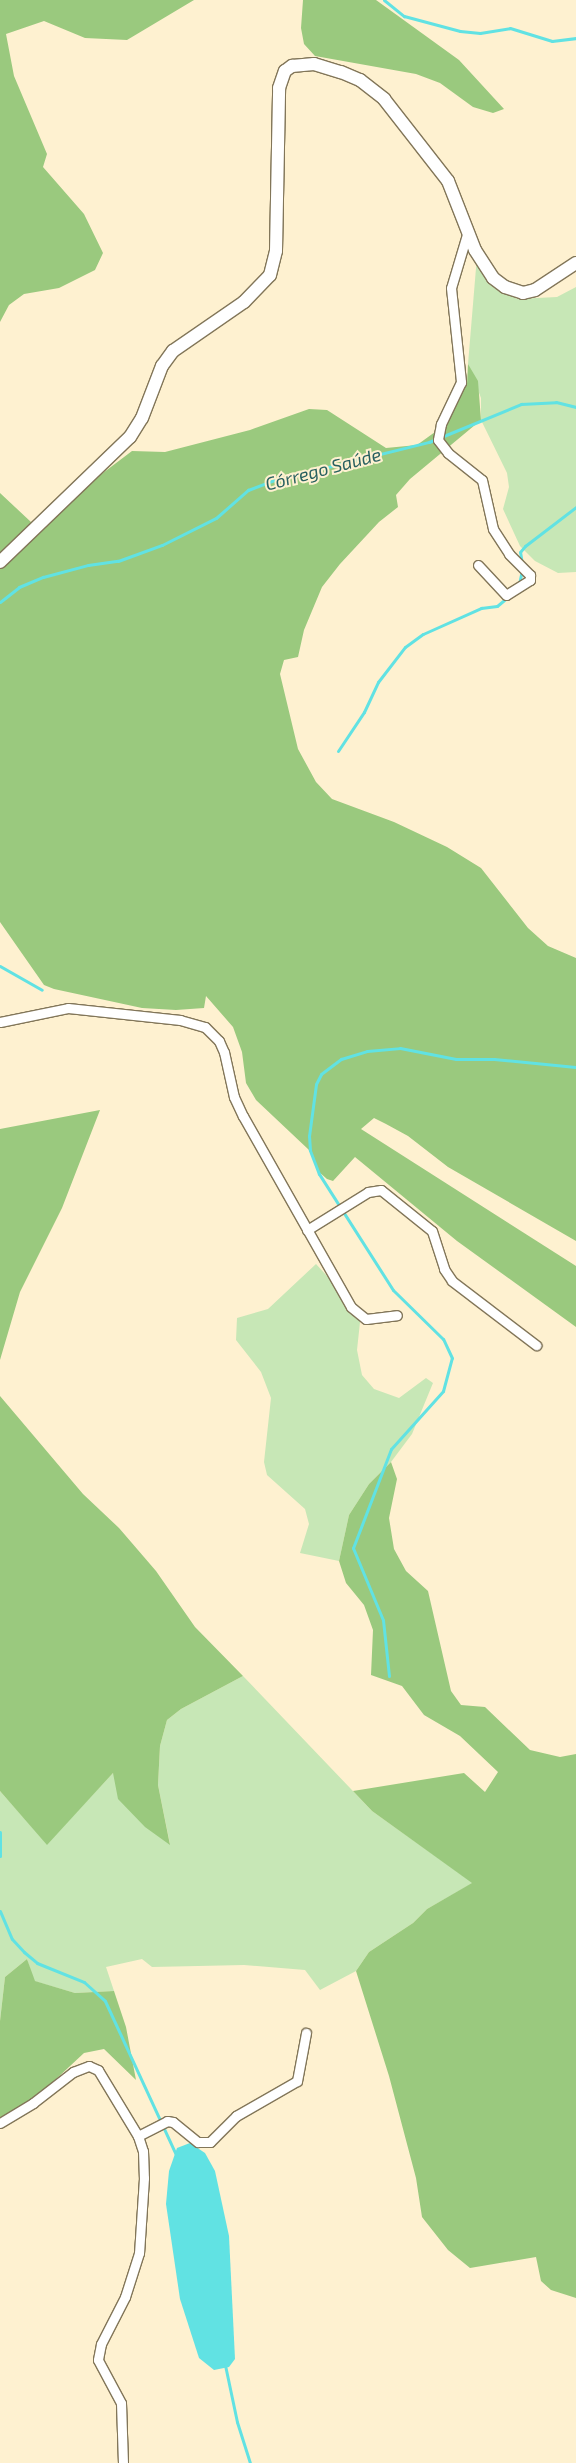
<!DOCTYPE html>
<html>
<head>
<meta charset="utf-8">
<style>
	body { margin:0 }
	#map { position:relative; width:576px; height:2463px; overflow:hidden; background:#fef1d0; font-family:"Exo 2",sans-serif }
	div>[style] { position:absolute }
	.green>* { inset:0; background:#c7e7b6 }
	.forest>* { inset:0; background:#9ac97e }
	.water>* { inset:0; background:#61e2e3 }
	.stream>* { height:3px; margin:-1.5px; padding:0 1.5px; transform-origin:1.5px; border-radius:1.5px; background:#61e2e3 }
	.roads { filter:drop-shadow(1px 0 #827659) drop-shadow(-1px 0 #827659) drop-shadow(0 1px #827659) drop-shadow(0 -1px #827659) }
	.street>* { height:9px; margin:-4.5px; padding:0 4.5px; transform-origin:4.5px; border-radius:4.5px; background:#fff }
	.secondary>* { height:12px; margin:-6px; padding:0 6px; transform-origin:6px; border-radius:6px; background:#fff }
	span { translate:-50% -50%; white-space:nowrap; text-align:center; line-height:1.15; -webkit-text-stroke:4px #fef1d0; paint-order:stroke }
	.water-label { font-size:18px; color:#296060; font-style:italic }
</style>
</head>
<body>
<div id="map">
	<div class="green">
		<i style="clip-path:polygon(477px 256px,502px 287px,517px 299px,557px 297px,576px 287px,576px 572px,558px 573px,535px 561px,520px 546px,503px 509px,509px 487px,507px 473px,481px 420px,481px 398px,468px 364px)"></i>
		<i style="clip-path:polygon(316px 1264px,361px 1313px,357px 1350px,362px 1375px,374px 1389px,399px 1398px,426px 1378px,433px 1383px,412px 1434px,391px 1462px,369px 1484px,349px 1515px,339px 1561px,300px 1553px,309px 1524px,305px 1509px,267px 1475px,264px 1462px,271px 1398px,261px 1372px,236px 1340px,237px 1318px,268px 1309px)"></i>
		<i style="clip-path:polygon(243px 1676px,372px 1811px,473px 1883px,427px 1909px,413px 1923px,369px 1952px,356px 1971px,320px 1990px,305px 1970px,244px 1965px,152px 1967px,142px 1959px,106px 1967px,114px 1991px,75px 1993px,34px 1981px,27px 1959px,5px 1977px,0 2021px,0 1791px,47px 1844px,113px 1773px,170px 1844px,158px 1785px,160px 1746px,167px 1720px,181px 1709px)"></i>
	</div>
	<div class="forest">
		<i style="clip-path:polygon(0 0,194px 0,127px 40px,85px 38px,44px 21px,6px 34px,14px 76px,47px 154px,43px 167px,84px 214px,103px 253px,95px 270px,59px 288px,24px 294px,9px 305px,0 322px)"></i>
		<i style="clip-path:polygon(303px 0,376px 0,459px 60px,504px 109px,493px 113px,473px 107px,440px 83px,416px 74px,315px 56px,304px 44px,301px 28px)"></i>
		<i style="clip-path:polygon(468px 364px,478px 381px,481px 420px,410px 479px,396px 495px,398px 507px,379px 522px,340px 564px,322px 587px,304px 630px,298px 657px,284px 660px,280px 674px,298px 749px,316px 782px,332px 799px,394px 822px,447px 847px,481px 868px,528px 928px,548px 946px,576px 958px,576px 1241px,448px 1167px,408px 1136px,386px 1124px,374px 1118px,361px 1129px,576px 1266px,576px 1327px,457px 1241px,355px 1157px,333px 1181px,327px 1179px,319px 1172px,309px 1150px,256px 1100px,246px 1083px,242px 1052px,233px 1027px,206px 996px,204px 1008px,176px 1010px,142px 1008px,54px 989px,44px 985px,0 922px,0 493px,31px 522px,46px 516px,132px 451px,165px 452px,250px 430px,309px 409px,327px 410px,386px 448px,417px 445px,435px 432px,456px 401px,467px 384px)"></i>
		<i style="clip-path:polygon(100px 1110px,62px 1208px,20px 1292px,0 1360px,0 1129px)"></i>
		<i style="clip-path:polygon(0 1396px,83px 1494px,119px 1528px,156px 1571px,195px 1627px,243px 1676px,181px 1709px,167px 1720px,160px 1746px,158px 1785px,170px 1845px,145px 1827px,118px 1799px,113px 1773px,47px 1845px,0 1791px)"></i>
		<i style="clip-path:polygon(391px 1462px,397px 1479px,389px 1518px,394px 1549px,406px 1571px,428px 1591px,451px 1691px,461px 1705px,485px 1707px,530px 1750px,560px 1757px,576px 1754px,576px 2298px,551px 2290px,541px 2281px,536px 2257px,470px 2268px,448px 2250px,422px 2217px,416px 2178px,389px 2076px,356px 1971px,369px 1952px,413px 1923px,427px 1909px,472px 1883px,372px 1811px,353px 1791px,464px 1773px,485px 1792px,498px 1772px,460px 1736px,424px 1715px,402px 1686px,371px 1675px,373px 1630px,364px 1605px,346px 1583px,339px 1561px,349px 1515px,369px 1484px)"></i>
		<i style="clip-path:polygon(27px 1959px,35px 1981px,75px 1993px,114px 1991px,126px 2027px,136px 2080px,104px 2049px,84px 2053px,10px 2122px,0 2124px,0 2021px,5px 1977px)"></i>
	</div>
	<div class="water">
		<i style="clip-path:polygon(190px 2143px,205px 2153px,215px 2171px,229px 2236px,235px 2359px,229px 2367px,214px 2370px,199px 2358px,180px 2299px,166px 2204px,169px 2171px,177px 2148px)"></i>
	</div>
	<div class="stream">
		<i style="left:384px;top:0;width:26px;rotate:39deg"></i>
		<i style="left:404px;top:16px;width:58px;rotate:15deg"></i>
		<i style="left:460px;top:31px;width:20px;rotate:6deg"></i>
		<i style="left:480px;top:33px;width:30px;rotate:-9deg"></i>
		<i style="left:510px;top:28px;width:44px;rotate:17.2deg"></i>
		<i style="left:552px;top:41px;width:24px;rotate:-7deg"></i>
		<i style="left:522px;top:564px;width:12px;rotate:-99deg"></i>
		<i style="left:520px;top:552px;width:8px;rotate:-50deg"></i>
		<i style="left:525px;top:546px;width:64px;rotate:-37.4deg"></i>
		<i style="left:519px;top:584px;width:14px;rotate:-78deg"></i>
		<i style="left:0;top:602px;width:24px;rotate:-38deg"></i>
		<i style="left:19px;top:587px;width:26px;rotate:-23deg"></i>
		<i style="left:43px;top:577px;width:47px;rotate:-14.9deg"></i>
		<i style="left:88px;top:565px;width:30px;rotate:-8deg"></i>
		<i style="left:118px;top:561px;width:47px;rotate:-20deg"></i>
		<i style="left:162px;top:545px;width:60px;rotate:-26.6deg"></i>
		<i style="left:216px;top:518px;width:43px;rotate:-41.2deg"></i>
		<i style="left:248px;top:490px;width:25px;rotate:-21deg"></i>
		<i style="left:271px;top:481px;width:163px;rotate:-13.9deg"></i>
		<i style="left:429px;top:442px;width:100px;rotate:-22.4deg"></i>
		<i style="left:521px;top:404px;width:35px;rotate:-3deg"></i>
		<i style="left:556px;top:402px;width:21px;rotate:14deg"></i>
		<i style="left:338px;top:751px;width:47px;rotate:-56.3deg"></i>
		<i style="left:364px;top:712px;width:33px;rotate:-65deg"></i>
		<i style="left:378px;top:682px;width:44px;rotate:-52.4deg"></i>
		<i style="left:405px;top:647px;width:22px;rotate:-36deg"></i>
		<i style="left:423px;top:634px;width:64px;rotate:-24.1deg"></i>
		<i style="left:481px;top:608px;width:16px;rotate:-7deg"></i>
		<i style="left:497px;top:606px;width:16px;rotate:-40deg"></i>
		<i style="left:0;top:966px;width:48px;rotate:29.7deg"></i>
		<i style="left:389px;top:1676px;width:56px;rotate:-96.1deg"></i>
		<i style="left:383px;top:1620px;width:78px;rotate:-112.6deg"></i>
		<i style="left:353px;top:1548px;width:106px;rotate:-69deg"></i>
		<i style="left:391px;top:1449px;width:78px;rotate:-48.1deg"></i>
		<i style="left:443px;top:1391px;width:34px;rotate:-75deg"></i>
		<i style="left:452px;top:1358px;width:21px;rotate:-115deg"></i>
		<i style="left:443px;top:1339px;width:70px;rotate:-135.6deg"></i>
		<i style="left:393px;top:1290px;width:138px;rotate:-122.5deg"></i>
		<i style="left:319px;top:1174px;width:26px;rotate:-111deg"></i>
		<i style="left:310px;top:1150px;width:14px;rotate:-94deg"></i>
		<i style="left:309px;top:1136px;width:52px;rotate:-82.3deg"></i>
		<i style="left:316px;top:1084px;width:11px;rotate:-63deg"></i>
		<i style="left:321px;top:1074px;width:25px;rotate:-37deg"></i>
		<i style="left:341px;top:1059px;width:27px;rotate:-17deg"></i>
		<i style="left:367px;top:1051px;width:33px;rotate:-5deg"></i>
		<i style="left:400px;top:1048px;width:57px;rotate:11.1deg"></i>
		<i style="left:456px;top:1059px;width:38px"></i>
		<i style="left:494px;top:1059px;width:82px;rotate:5.6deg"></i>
		<i style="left:0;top:1832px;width:24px;rotate:90deg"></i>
		<i style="left:0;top:1911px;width:30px;rotate:67deg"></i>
		<i style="left:12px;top:1939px;width:18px;rotate:47deg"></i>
		<i style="left:24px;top:1952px;width:17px;rotate:40deg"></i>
		<i style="left:37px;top:1963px;width:51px;rotate:22deg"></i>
		<i style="left:84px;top:1982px;width:28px;rotate:42deg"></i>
		<i style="left:105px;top:2001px;width:170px;rotate:65.2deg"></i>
		<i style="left:225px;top:2365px;width:58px;rotate:78.1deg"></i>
		<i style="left:237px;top:2422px;width:43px;rotate:72.4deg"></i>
	</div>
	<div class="roads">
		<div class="street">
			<i style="left:468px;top:231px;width:59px;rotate:106.6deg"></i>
			<i style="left:451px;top:288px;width:95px;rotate:83.9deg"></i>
			<i style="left:461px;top:382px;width:47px;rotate:115.5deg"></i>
			<i style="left:441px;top:424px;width:16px;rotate:101deg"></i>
			<i style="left:438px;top:440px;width:16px;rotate:52deg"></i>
			<i style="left:448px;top:453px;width:43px;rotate:38.5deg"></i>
			<i style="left:482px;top:480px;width:50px;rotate:77.3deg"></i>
			<i style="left:493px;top:529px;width:30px;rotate:57deg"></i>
			<i style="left:509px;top:554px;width:30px;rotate:45deg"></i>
			<i style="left:530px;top:575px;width:5px;rotate:90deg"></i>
			<i style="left:530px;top:580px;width:28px;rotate:148deg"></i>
			<i style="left:506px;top:595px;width:41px;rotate:-133deg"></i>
			<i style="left:0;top:1022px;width:69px;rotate:-11.6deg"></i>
			<i style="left:68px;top:1008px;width:113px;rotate:6.1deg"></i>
			<i style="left:180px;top:1020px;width:26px;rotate:16deg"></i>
			<i style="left:205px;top:1027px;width:20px;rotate:45deg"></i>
			<i style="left:219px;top:1041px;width:12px;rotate:66deg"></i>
			<i style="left:224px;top:1052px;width:46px;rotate:77.5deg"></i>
			<i style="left:234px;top:1097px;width:21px;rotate:65deg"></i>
			<i style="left:243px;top:1116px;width:219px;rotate:60.5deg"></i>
			<i style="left:351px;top:1307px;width:19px;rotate:39deg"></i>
			<i style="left:366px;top:1319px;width:31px;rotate:-7deg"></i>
			<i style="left:307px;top:1230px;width:72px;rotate:-31.9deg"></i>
			<i style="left:368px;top:1192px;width:13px;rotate:-9deg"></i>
			<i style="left:381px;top:1190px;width:65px;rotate:38.8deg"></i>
			<i style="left:432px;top:1231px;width:40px;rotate:72deg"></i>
			<i style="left:444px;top:1269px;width:14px;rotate:56deg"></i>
			<i style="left:452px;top:1281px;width:106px;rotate:37.3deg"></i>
			<i style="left:0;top:2123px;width:39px;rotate:-31deg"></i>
			<i style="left:33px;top:2103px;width:51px;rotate:-37.8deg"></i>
			<i style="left:73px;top:2072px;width:17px;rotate:-21deg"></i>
			<i style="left:89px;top:2066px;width:10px;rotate:24deg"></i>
			<i style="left:98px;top:2070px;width:77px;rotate:58.8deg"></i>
			<i style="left:138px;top:2136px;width:16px;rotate:72deg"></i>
			<i style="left:143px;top:2151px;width:27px;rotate:88deg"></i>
			<i style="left:144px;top:2178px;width:75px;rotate:93.8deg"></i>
			<i style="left:139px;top:2253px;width:46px;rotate:107.7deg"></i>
			<i style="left:125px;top:2297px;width:53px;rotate:117.1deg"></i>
			<i style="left:101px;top:2344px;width:16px;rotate:101deg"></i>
			<i style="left:98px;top:2360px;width:49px;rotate:61.9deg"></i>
			<i style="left:121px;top:2403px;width:60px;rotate:88.1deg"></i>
			<i style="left:138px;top:2136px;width:33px;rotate:-27deg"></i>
			<i style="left:167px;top:2121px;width:6px;rotate:9deg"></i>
			<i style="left:173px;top:2122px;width:32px;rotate:39deg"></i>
			<i style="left:198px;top:2142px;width:12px"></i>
			<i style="left:210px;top:2142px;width:37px;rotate:-45deg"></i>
			<i style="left:236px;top:2116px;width:70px;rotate:-29.8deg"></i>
			<i style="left:297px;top:2081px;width:49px;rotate:-79.4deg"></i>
		</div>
		<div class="secondary">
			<i style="left:0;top:562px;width:180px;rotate:-43.9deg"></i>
			<i style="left:130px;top:437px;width:22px;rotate:-58deg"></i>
			<i style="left:142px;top:418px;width:56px;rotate:-69deg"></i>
			<i style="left:162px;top:366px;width:19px;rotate:-54deg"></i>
			<i style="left:173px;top:351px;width:86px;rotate:-34.6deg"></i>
			<i style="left:244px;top:302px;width:37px;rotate:-46deg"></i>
			<i style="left:270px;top:275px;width:25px;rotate:-76deg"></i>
			<i style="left:276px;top:251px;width:163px;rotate:-88.9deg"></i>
			<i style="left:279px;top:88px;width:18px;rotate:-71deg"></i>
			<i style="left:285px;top:71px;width:9px;rotate:-36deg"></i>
			<i style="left:292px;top:66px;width:22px;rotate:-5deg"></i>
			<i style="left:314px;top:64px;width:28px;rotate:17deg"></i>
			<i style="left:341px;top:72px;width:21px;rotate:23deg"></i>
			<i style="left:360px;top:80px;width:31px;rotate:38deg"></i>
			<i style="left:384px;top:99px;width:104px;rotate:52deg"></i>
			<i style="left:448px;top:181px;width:74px;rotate:68.6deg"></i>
			<i style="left:475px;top:250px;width:33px;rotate:57deg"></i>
			<i style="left:493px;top:278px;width:15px;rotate:37deg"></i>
			<i style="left:505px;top:287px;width:19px;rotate:18deg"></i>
			<i style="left:523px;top:293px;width:12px;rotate:-14deg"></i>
			<i style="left:535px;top:290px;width:49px;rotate:-33.4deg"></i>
		</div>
	</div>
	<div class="water-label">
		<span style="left:323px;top:469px;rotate:-15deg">Córrego Saúde</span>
	</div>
</div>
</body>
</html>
